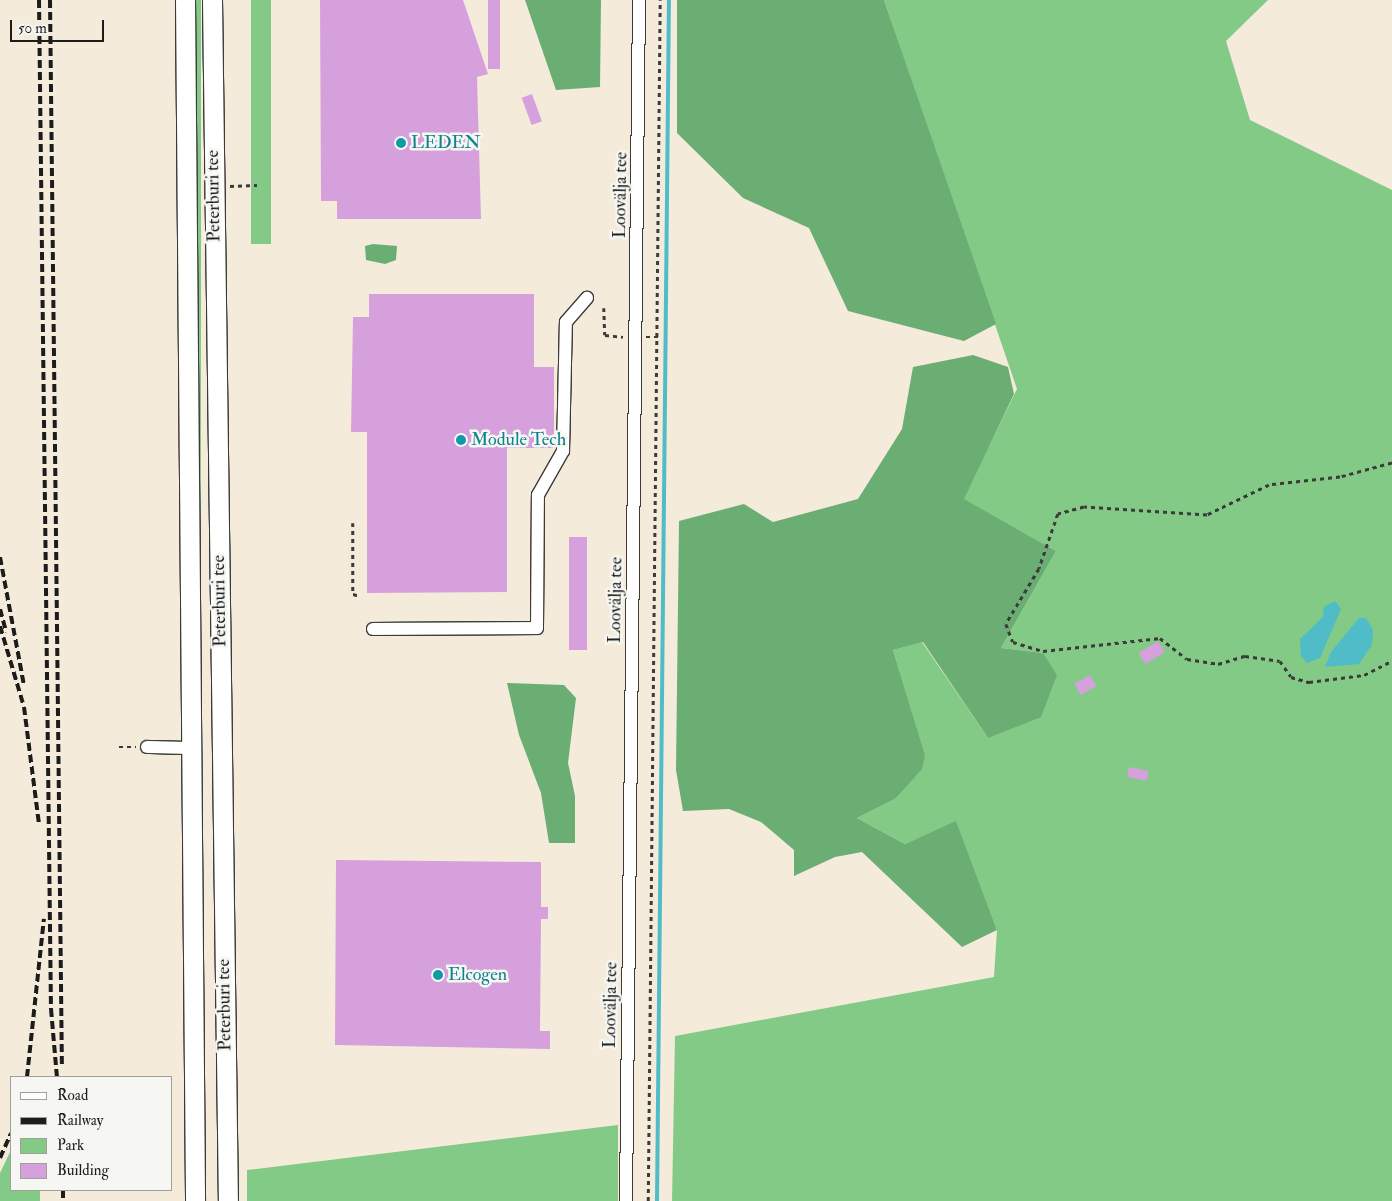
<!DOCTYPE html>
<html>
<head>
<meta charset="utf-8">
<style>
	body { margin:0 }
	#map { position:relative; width:1392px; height:1201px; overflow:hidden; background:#f4ebdb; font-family:"IM FELL Double Pica",serif }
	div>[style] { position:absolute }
	.green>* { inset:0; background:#83ca86; transform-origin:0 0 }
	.forest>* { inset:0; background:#6aae73 }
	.water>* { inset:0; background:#4fbcc8 }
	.stream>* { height:4px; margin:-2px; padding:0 2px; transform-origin:2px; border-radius:2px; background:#4fbcc8 }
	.building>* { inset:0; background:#d6a0dd; transform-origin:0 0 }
	.path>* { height:2.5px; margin-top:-1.25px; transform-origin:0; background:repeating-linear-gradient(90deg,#3c3b39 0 4px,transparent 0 8px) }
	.roads { filter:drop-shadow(1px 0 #3c3b39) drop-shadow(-1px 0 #3c3b39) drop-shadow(0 1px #3c3b39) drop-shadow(0 -1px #3c3b39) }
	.minor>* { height:12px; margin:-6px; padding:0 6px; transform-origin:6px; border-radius:6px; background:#fff }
	.highway>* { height:19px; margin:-9.5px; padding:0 9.5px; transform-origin:9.5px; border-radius:9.5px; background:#fff }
	.rail>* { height:4px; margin-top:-2px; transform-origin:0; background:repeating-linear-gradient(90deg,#1c1c1c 0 8px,transparent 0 12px) }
	.dots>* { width:14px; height:14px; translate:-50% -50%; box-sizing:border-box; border:2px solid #f6f6f2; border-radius:50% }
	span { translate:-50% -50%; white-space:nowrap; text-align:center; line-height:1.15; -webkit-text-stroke:5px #f6f6f2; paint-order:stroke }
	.culture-label { font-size:18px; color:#0d838f }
	.left { translate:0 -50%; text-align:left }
	.street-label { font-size:18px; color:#1c1c1c }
	.legend { position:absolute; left:10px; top:1076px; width:162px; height:115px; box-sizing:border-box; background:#f6f6f2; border:1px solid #9f9f9c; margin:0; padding:6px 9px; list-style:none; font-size:15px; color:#1c1c1c }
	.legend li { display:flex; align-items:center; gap:10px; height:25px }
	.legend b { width:25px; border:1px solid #9f9f9c }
	.scale { position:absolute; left:10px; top:20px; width:94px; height:22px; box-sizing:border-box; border:2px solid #1c1c1c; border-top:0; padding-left:6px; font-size:15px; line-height:18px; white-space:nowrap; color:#1c1c1c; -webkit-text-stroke:4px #f6f6f2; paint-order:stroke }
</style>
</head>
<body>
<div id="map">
	<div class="green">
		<i style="left:194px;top:0;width:7px;height:1201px"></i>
		<i style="left:251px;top:0;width:20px;height:244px"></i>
		<i style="clip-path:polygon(884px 0,1268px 0,1226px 41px,1250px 120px,1392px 190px,1392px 1201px,672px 1201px,675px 1036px,994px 977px,997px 930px,956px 822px,905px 844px,857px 818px,895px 799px,925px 756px,893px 650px,922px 642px,988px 738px,1043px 653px,1001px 648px,1056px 551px,963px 499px,1017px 389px)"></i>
		<i style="clip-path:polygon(618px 1125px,618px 1201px,247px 1201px,247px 1170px)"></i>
		<i style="clip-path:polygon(11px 1150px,11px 1190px,40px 1190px,40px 1201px,0 1201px,0 1173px)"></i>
	</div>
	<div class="forest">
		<i style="clip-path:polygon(525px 0,601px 0,600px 87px,556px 90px)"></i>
		<i style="clip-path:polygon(677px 0,884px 0,996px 324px,964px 341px,848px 311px,809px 228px,743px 198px,677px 133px)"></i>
		<i style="clip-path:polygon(373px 244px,397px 246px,396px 260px,385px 264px,366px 260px,365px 246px)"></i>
		<i style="clip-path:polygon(973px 355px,1008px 367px,1014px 394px,964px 499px,1056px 551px,1001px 648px,1043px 653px,1057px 675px,1041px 717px,988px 738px,923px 642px,893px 650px,925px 755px,922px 769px,895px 799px,857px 818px,905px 844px,956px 821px,997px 930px,962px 947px,862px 852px,835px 857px,794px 876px,794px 850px,761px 822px,729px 809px,683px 811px,676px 770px,679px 521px,744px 504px,773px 522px,858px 499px,902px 429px,913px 367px)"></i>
		<i style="clip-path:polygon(507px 683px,564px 685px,576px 698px,568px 763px,575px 796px,575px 843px,549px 843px,541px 793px,519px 735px)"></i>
	</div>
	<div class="water">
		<i style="clip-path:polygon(1335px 601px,1341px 609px,1320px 658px,1307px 663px,1301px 656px,1300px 639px,1323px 617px,1324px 607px)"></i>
		<i style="clip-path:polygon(1359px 618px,1366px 618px,1373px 630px,1372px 645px,1359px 664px,1325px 667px,1331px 652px)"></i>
	</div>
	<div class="stream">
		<i style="left:657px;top:1201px;width:1201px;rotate:-89.43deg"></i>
	</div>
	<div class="building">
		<i style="clip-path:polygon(320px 0,463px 0,488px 74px,477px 77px,481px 219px,337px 219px,337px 201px,321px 201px)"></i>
		<i style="left:488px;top:0;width:12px;height:69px"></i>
		<i style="left:532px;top:94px;width:29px;height:11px;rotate:70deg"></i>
		<i style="clip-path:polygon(369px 294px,534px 294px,534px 367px,554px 367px,554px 448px,507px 448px,507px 592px,367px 593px,367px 432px,351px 432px,353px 317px,369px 317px)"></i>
		<i style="left:569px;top:537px;width:18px;height:113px"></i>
		<i style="left:1158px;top:641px;width:13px;height:23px;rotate:58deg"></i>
		<i style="left:1090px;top:675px;width:13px;height:18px;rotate:61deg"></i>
		<i style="left:1129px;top:767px;width:20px;height:10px;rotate:11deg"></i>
		<i style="clip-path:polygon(336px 860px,541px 862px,541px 907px,548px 907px,548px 919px,541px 919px,540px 1031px,550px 1031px,550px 1049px,335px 1045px)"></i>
	</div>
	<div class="path">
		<i style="left:230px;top:186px;width:27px;rotate:-2deg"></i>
		<i style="left:604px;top:308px;width:27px;rotate:88deg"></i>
		<i style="left:605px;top:335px;width:18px;rotate:6deg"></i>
		<i style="left:646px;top:337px;width:13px"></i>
		<i style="left:1392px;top:463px;width:54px;rotate:164.9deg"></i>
		<i style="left:1340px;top:477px;width:71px;rotate:173.6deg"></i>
		<i style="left:1269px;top:485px;width:69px;rotate:154.2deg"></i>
		<i style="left:1207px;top:515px;width:123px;rotate:-176.3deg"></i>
		<i style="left:1084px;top:507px;width:27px;rotate:165deg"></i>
		<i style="left:1058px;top:514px;width:58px;rotate:109.1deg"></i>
		<i style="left:1039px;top:569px;width:64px;rotate:121deg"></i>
		<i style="left:1006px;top:624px;width:19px;rotate:69deg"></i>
		<i style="left:1013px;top:642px;width:31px;rotate:17deg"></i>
		<i style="left:1043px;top:651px;width:118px;rotate:-6.3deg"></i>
		<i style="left:1160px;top:638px;width:34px;rotate:38deg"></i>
		<i style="left:1187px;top:659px;width:31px;rotate:9deg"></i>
		<i style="left:1218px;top:664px;width:28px;rotate:-17deg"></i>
		<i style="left:1245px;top:656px;width:35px;rotate:8deg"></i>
		<i style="left:1280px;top:661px;width:19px;rotate:55deg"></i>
		<i style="left:1291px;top:677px;width:19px;rotate:16deg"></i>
		<i style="left:1309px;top:682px;width:55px;rotate:-7.3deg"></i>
		<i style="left:1364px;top:675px;width:31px;rotate:-27deg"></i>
		<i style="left:353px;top:523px;width:71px;rotate:90deg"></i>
		<i style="left:353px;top:594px;width:7px;rotate:16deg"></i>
		<i style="left:119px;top:747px;width:17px"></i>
		<i style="left:648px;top:1201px;width:1201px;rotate:-89.43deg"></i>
	</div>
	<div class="roads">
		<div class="minor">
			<i style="left:373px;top:629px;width:164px;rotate:-0.3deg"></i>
			<i style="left:537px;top:628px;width:133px;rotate:-89.6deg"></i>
			<i style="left:538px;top:495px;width:51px;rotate:-60.4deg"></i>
			<i style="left:563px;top:451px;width:129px;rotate:-88.7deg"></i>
			<i style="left:566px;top:322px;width:32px;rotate:-49deg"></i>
			<i style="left:147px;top:747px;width:44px;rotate:1.3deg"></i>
			<i style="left:626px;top:1201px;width:1201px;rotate:-89.38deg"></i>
		</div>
		<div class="highway">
			<i style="left:185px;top:0;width:1201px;rotate:89.52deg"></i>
			<i style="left:212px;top:0;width:1201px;rotate:89.24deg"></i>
		</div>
	</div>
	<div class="rail">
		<i style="left:39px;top:0;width:1009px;rotate:89.32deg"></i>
		<i style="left:51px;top:1009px;width:68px;rotate:85deg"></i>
		<i style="left:50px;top:0;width:1067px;rotate:89.36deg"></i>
		<i style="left:0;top:557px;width:130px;rotate:79.4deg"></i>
		<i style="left:0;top:609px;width:24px;rotate:75deg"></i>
		<i style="left:0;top:626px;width:84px;rotate:73.5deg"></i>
		<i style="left:24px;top:707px;width:118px;rotate:82.7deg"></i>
		<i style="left:27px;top:1077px;width:159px;rotate:-83.9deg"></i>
		<i style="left:0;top:1158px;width:27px;rotate:-66deg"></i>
		<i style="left:63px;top:1190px;width:11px;rotate:90deg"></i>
	</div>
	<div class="dots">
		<i style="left:401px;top:143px;background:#0f9aa8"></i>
		<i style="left:461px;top:440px;background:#0f9aa8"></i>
		<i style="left:438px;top:975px;background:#0f9aa8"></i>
	</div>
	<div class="culture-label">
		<span class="left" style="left:411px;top:143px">LEDEN</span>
		<span class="left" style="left:471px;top:440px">Module Tech</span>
		<span class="left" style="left:448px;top:975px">Elcogen</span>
	</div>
	<div class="street-label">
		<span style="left:621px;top:195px;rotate:-89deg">Loovälja tee</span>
		<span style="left:214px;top:196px;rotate:-91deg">Peterburi tee</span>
		<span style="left:616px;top:600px;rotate:-89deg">Loovälja tee</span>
		<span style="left:220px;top:601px;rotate:-91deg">Peterburi tee</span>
		<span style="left:225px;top:1005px;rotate:-91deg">Peterburi tee</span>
		<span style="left:611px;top:1005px;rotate:-89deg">Loovälja tee</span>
	</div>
	<ul class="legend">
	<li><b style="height:6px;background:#fff"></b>Road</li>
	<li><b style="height:6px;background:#1c1c1c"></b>Railway</li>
	<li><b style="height:14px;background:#83ca86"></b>Park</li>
	<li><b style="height:14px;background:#d6a0dd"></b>Building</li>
	</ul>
	<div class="scale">50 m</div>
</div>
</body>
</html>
